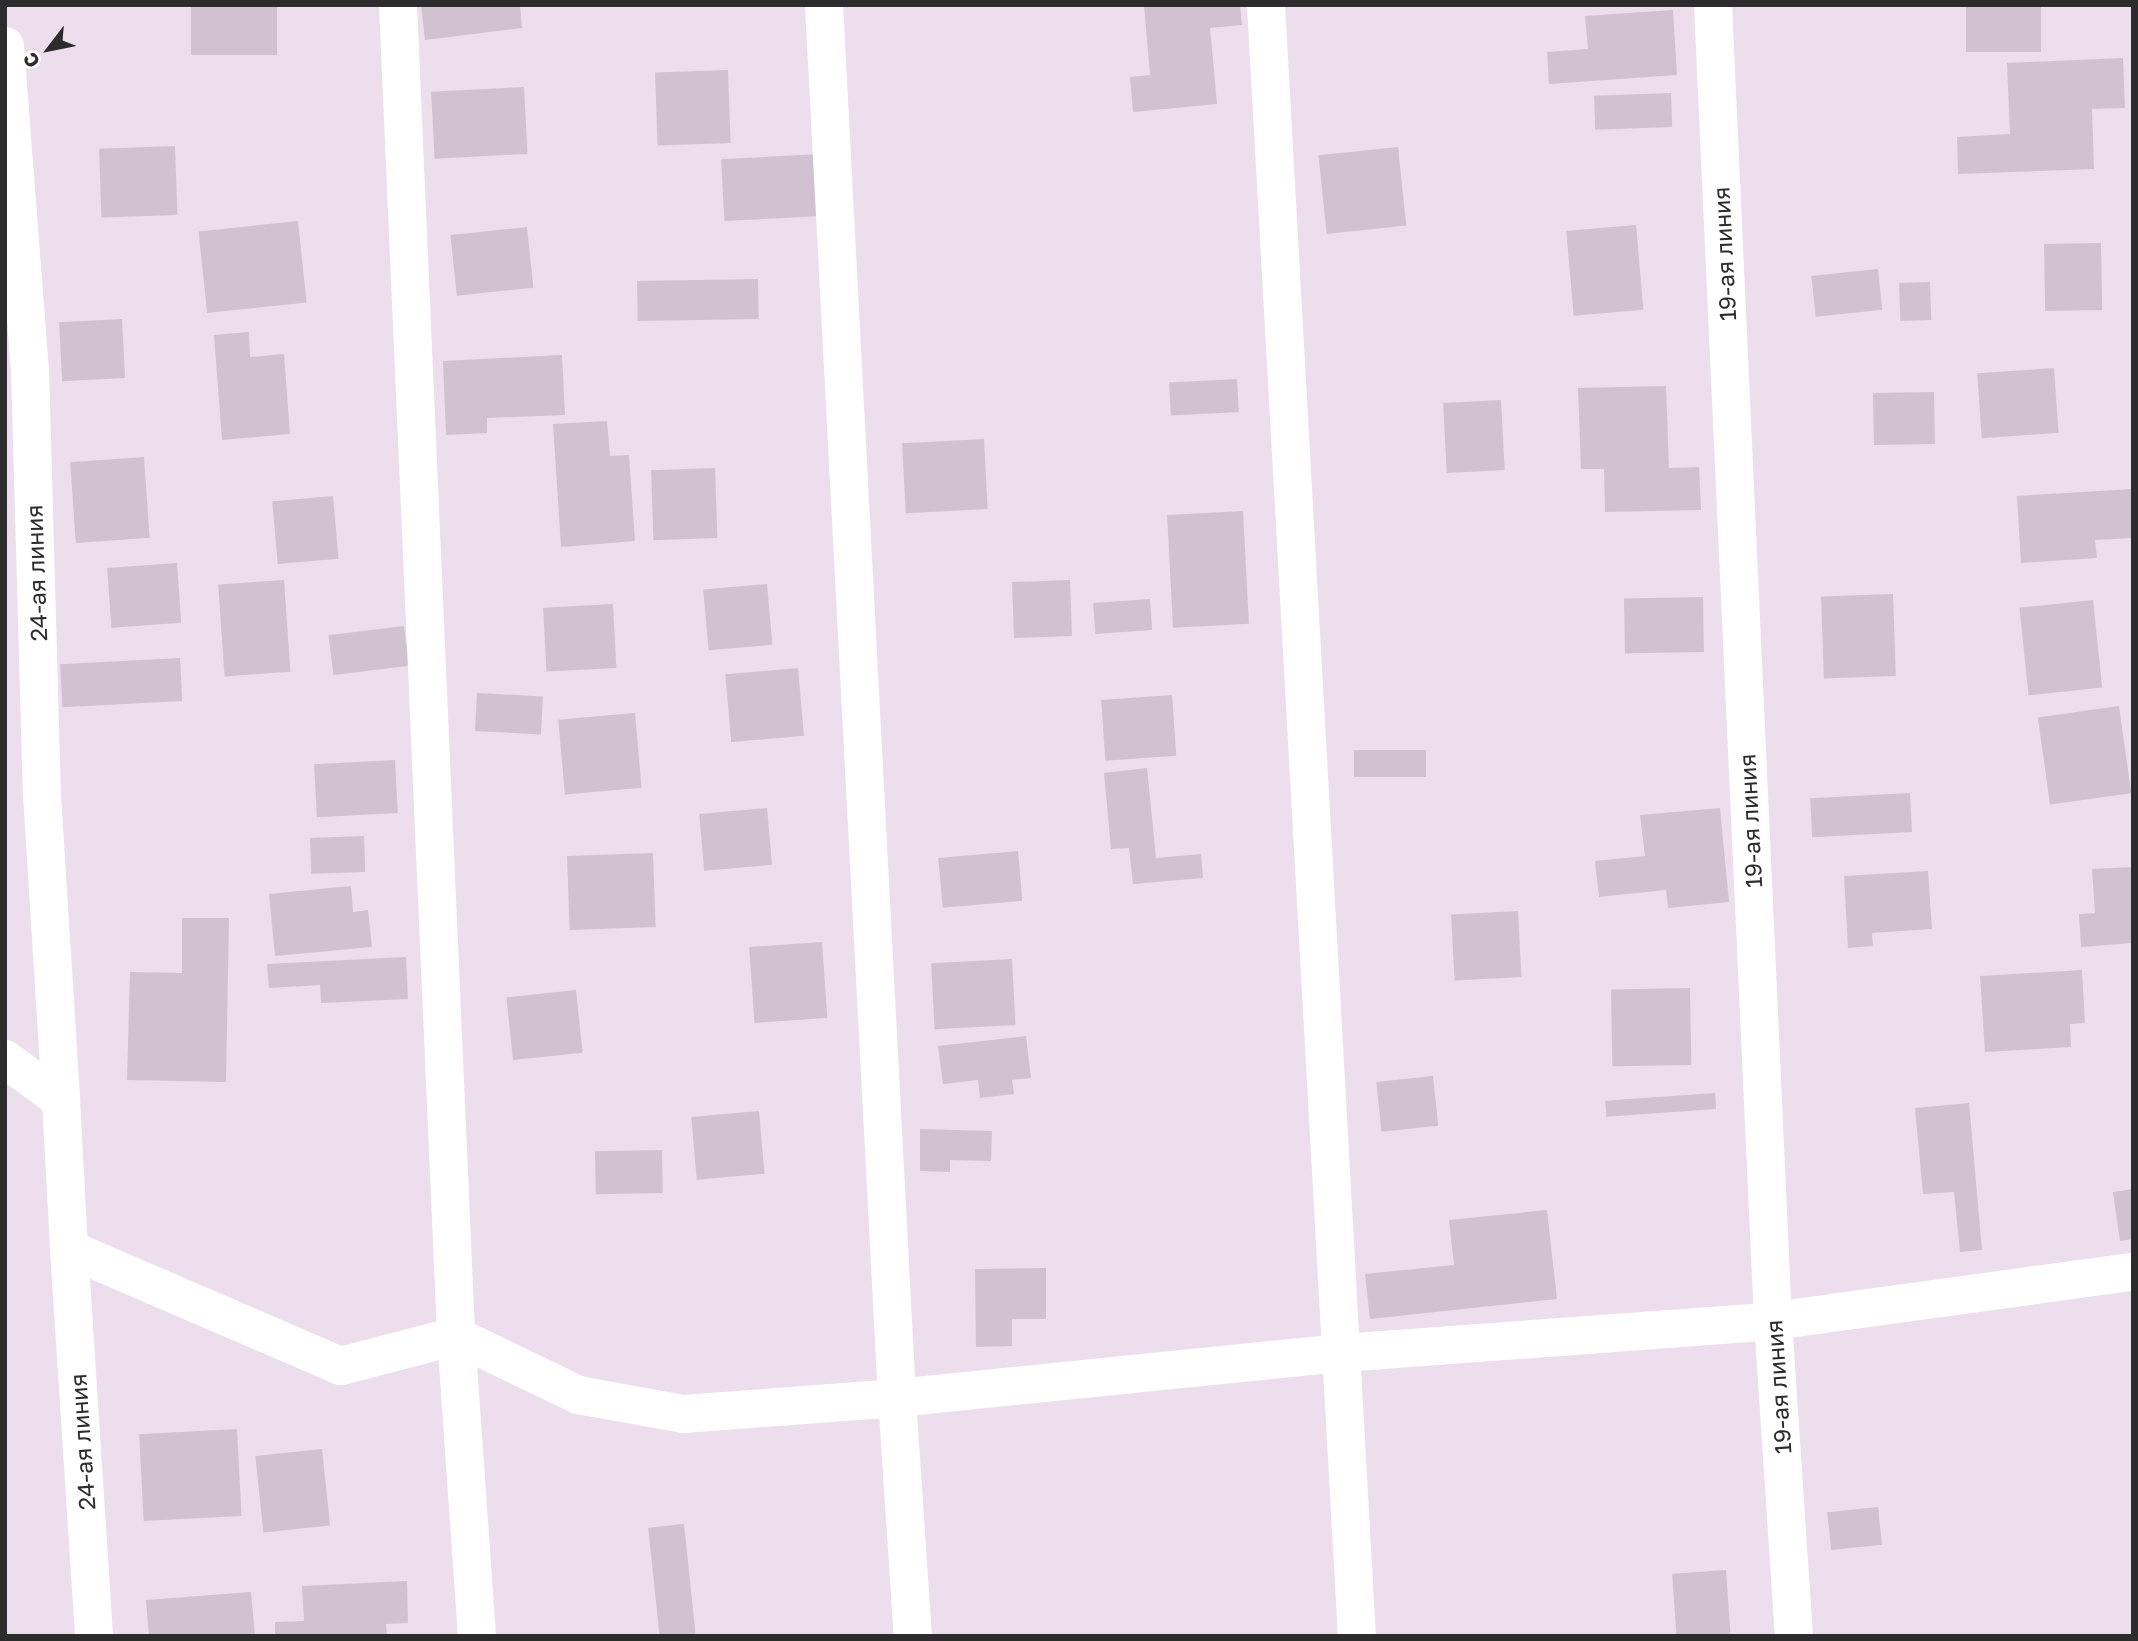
<!DOCTYPE html>
<html>
<head>
<meta charset="utf-8">
<style>
	body { margin:0 }
	#map { position:relative; width:2138px; height:1641px; overflow:hidden; background:#eddeed; font-family:"Golos Text",sans-serif }
	div>[style] { position:absolute }
	.building>* { inset:0; background:#d0c2d0; transform-origin:0 0 }
	.minor>* { height:38px; margin:-19px; padding:0 19px; transform-origin:19px; border-radius:19px; background:#fff }
	span { translate:-50% -50%; white-space:nowrap; text-align:center; line-height:1.15; -webkit-text-stroke:5px #fff; paint-order:stroke }
	.street-label { font-size:23px; color:#2c2c2c }
	.frame { position:absolute; inset:0; border:7px solid #2c2c2c; pointer-events:none }
	.north { position:absolute; left:14px; top:14px; width:70px; height:70px; -webkit-text-stroke:5px #fff; paint-order:stroke; rotate:238deg; font-size:19px; font-weight:700; line-height:28px; text-align:center; color:#2c2c2c }
	.north::after { content:''; display:block; margin:auto; width:24px; height:32px; background:#2c2c2c; clip-path:polygon(50% 0,100% 100%,50% 72%,0 100%) }
</style>
</head>
<body>
<div id="map">
	<div class="building">
		<i style="left:191px;top:5px;width:86px;height:50px"></i>
		<i style="clip-path:polygon(421px 5px,520px 5px,522px 28px,425px 40px)"></i>
		<i style="clip-path:polygon(1144px 5px,1240px 5px,1242px 25px,1210px 28px,1217px 104px,1133px 112px,1130px 77px,1150px 75px)"></i>
		<i style="left:1966px;top:5px;width:75px;height:47px"></i>
		<i style="clip-path:polygon(1673px 10px,1677px 75px,1549px 84px,1547px 52px,1588px 49px,1585px 16px)"></i>
		<i style="clip-path:polygon(2123px 58px,2125px 108px,2092px 109px,2094px 169px,1958px 174px,1957px 137px,2010px 134px,2007px 63px)"></i>
		<i style="left:728px;top:70px;width:73px;height:73px;rotate:88deg"></i>
		<i style="left:524px;top:87px;width:67px;height:93px;rotate:87deg"></i>
		<i style="left:1671px;top:93px;width:34px;height:77px;rotate:88deg"></i>
		<i style="left:175px;top:146px;width:69px;height:76px;rotate:88deg"></i>
		<i style="left:1398px;top:147px;width:79px;height:80px;rotate:84deg"></i>
		<i style="left:819px;top:154px;width:62px;height:98px;rotate:87deg"></i>
		<i style="left:298px;top:221px;width:82px;height:100px;rotate:84deg"></i>
		<i style="left:1636px;top:225px;width:85px;height:70px;rotate:85deg"></i>
		<i style="left:527px;top:227px;width:61px;height:77px;rotate:84deg"></i>
		<i style="left:2101px;top:243px;width:67px;height:57px;rotate:89deg"></i>
		<i style="left:1878px;top:269px;width:41px;height:67px;rotate:84deg"></i>
		<i style="left:758px;top:279px;width:40px;height:121px;rotate:89deg"></i>
		<i style="left:1930px;top:282px;width:38px;height:31px;rotate:88deg"></i>
		<i style="left:122px;top:319px;width:59px;height:63px;rotate:87deg"></i>
		<i style="clip-path:polygon(249px 332px,250px 357px,284px 354px,290px 434px,222px 440px,214px 335px)"></i>
		<i style="clip-path:polygon(562px 355px,565px 415px,487px 418px,487px 433px,446px 435px,443px 361px)"></i>
		<i style="left:2054px;top:368px;width:65px;height:77px;rotate:86deg"></i>
		<i style="left:1237px;top:379px;width:33px;height:68px;rotate:87deg"></i>
		<i style="clip-path:polygon(1666px 386px,1669px 468px,1699px 467px,1701px 510px,1605px 512px,1604px 469px,1581px 469px,1578px 388px)"></i>
		<i style="left:1934px;top:392px;width:52px;height:61px;rotate:89deg"></i>
		<i style="left:1501px;top:400px;width:70px;height:58px;rotate:87deg"></i>
		<i style="clip-path:polygon(607px 421px,610px 456px,629px 455px,635px 541px,561px 547px,553px 424px)"></i>
		<i style="left:984px;top:439px;width:70px;height:82px;rotate:87deg"></i>
		<i style="left:144px;top:457px;width:81px;height:74px;rotate:86deg"></i>
		<i style="left:715px;top:468px;width:70px;height:64px;rotate:88deg"></i>
		<i style="clip-path:polygon(2133px 489px,2133px 538px,2095px 540px,2097px 558px,2021px 563px,2017px 496px)"></i>
		<i style="left:333px;top:496px;width:63px;height:61px;rotate:85deg"></i>
		<i style="left:1243px;top:511px;width:113px;height:76px;rotate:87deg"></i>
		<i style="left:177px;top:563px;width:60px;height:70px;rotate:86deg"></i>
		<i style="left:284px;top:580px;width:92px;height:66px;rotate:86deg"></i>
		<i style="left:1070px;top:580px;width:56px;height:58px;rotate:88deg"></i>
		<i style="left:767px;top:584px;width:61px;height:64px;rotate:85deg"></i>
		<i style="left:1893px;top:594px;width:82px;height:72px;rotate:88deg"></i>
		<i style="left:1703px;top:597px;width:55px;height:79px;rotate:89deg"></i>
		<i style="left:1150px;top:599px;width:31px;height:57px;rotate:86deg"></i>
		<i style="left:2093px;top:600px;width:88px;height:74px;rotate:84deg"></i>
		<i style="left:613px;top:604px;width:64px;height:70px;rotate:87deg"></i>
		<i style="left:404px;top:626px;width:40px;height:76px;rotate:83deg"></i>
		<i style="left:180px;top:658px;width:43px;height:120px;rotate:87deg"></i>
		<i style="left:798px;top:668px;width:68px;height:73px;rotate:85deg"></i>
		<i style="left:477px;top:693px;width:66px;height:38px;rotate:3deg"></i>
		<i style="left:1172px;top:695px;width:61px;height:71px;rotate:86deg"></i>
		<i style="left:2119px;top:706px;width:88px;height:82px;rotate:82deg"></i>
		<i style="left:635px;top:713px;width:75px;height:77px;rotate:85deg"></i>
		<i style="left:1426px;top:750px;width:27px;height:72px;rotate:90deg"></i>
		<i style="left:395px;top:760px;width:53px;height:81px;rotate:87deg"></i>
		<i style="clip-path:polygon(1147px 768px,1156px 858px,1201px 854px,1203px 878px,1133px 884px,1129px 848px,1111px 849px,1104px 773px)"></i>
		<i style="left:1910px;top:793px;width:39px;height:100px;rotate:87deg"></i>
		<i style="left:767px;top:808px;width:57px;height:68px;rotate:85deg"></i>
		<i style="clip-path:polygon(1720px 808px,1729px 902px,1668px 908px,1666px 890px,1599px 897px,1595px 861px,1645px 856px,1640px 815px)"></i>
		<i style="left:364px;top:836px;width:36px;height:54px;rotate:88deg"></i>
		<i style="left:1018px;top:851px;width:50px;height:80px;rotate:85deg"></i>
		<i style="left:653px;top:853px;width:74px;height:86px;rotate:88deg"></i>
		<i style="clip-path:polygon(2133px 867px,2133px 943px,2081px 947px,2079px 914px,2095px 913px,2092px 869px)"></i>
		<i style="clip-path:polygon(1928px 871px,1932px 929px,1872px 933px,1873px 946px,1848px 948px,1844px 876px)"></i>
		<i style="clip-path:polygon(351px 886px,353px 912px,368px 910px,372px 947px,275px 956px,269px 894px)"></i>
		<i style="left:1518px;top:911px;width:66px;height:67px;rotate:87deg"></i>
		<i style="clip-path:polygon(182px 918px,229px 918px,226px 1082px,127px 1080px,130px 972px,182px 973px)"></i>
		<i style="left:822px;top:942px;width:76px;height:73px;rotate:86deg"></i>
		<i style="clip-path:polygon(406px 957px,408px 999px,321px 1003px,320px 985px,269px 988px,267px 964px)"></i>
		<i style="left:1012px;top:959px;width:66px;height:81px;rotate:87deg"></i>
		<i style="clip-path:polygon(2082px 970px,2085px 1023px,2070px 1024px,2071px 1047px,1985px 1052px,1980px 976px)"></i>
		<i style="left:1690px;top:988px;width:77px;height:79px;rotate:89deg"></i>
		<i style="left:576px;top:990px;width:63px;height:70px;rotate:84deg"></i>
		<i style="clip-path:polygon(1026px 1036px,1031px 1078px,1012px 1080px,1014px 1094px,980px 1098px,978px 1080px,943px 1084px,938px 1046px)"></i>
		<i style="left:1433px;top:1076px;width:50px;height:57px;rotate:84deg"></i>
		<i style="left:1715px;top:1093px;width:16px;height:110px;rotate:86deg"></i>
		<i style="clip-path:polygon(1969px 1103px,1982px 1250px,1960px 1252px,1954px 1192px,1923px 1194px,1915px 1108px)"></i>
		<i style="left:759px;top:1111px;width:63px;height:68px;rotate:85deg"></i>
		<i style="clip-path:polygon(920px 1129px,992px 1131px,991px 1161px,950px 1160px,950px 1172px,920px 1171px)"></i>
		<i style="left:662px;top:1150px;width:43px;height:67px;rotate:89deg"></i>
		<i style="clip-path:polygon(2133px 1189px,2133px 1239px,2120px 1241px,2113px 1192px)"></i>
		<i style="clip-path:polygon(1547px 1210px,1557px 1299px,1370px 1319px,1365px 1274px,1454px 1265px,1449px 1220px)"></i>
		<i style="clip-path:polygon(1046px 1268px,1046px 1319px,1012px 1319px,1012px 1346px,976px 1347px,975px 1269px)"></i>
		<i style="left:237px;top:1429px;width:87px;height:98px;rotate:87deg"></i>
		<i style="left:322px;top:1449px;width:77px;height:67px;rotate:84deg"></i>
		<i style="left:1878px;top:1507px;width:38px;height:51px;rotate:84deg"></i>
		<i style="left:684px;top:1524px;width:113px;height:36px;rotate:84deg"></i>
		<i style="left:1726px;top:1570px;width:66px;height:54px;rotate:86deg"></i>
		<i style="clip-path:polygon(407px 1581px,408px 1623px,386px 1624px,387px 1636px,275px 1636px,275px 1622px,304px 1621px,302px 1586px)"></i>
		<i style="clip-path:polygon(251px 1592px,255px 1636px,149px 1636px,146px 1600px)"></i>
	</div>
	<div class="minor">
		<i style="left:398px;top:5px;width:1332px;rotate:87.5deg"></i>
		<i style="left:456px;top:1336px;width:301px;rotate:86deg"></i>
		<i style="left:824px;top:5px;width:1395px;rotate:87deg"></i>
		<i style="left:897px;top:1398px;width:239px;rotate:86.2deg"></i>
		<i style="left:1266px;top:5px;width:1634px;rotate:86.81deg"></i>
		<i style="left:1713px;top:5px;width:1317px;rotate:87.39deg"></i>
		<i style="left:1773px;top:1321px;width:316px;rotate:86.2deg"></i>
		<i style="left:5px;top:46px;width:324px;rotate:85.6deg"></i>
		<i style="left:30px;top:369px;width:426px;rotate:88.4deg"></i>
		<i style="left:42px;top:795px;width:306px;rotate:86.4deg"></i>
		<i style="left:5px;top:1059px;width:69px;rotate:36.2deg"></i>
		<i style="left:61px;top:1100px;width:149px;rotate:86.9deg"></i>
		<i style="left:69px;top:1249px;width:296px;rotate:23.3deg"></i>
		<i style="left:341px;top:1366px;width:119px;rotate:-14.6deg"></i>
		<i style="left:456px;top:1336px;width:136px;rotate:25.8deg"></i>
		<i style="left:578px;top:1395px;width:108px;rotate:10.2deg"></i>
		<i style="left:684px;top:1414px;width:214px;rotate:-4.3deg"></i>
		<i style="left:897px;top:1398px;width:447px;rotate:-5.8deg"></i>
		<i style="left:1342px;top:1353px;width:432px;rotate:-4.2deg"></i>
		<i style="left:1773px;top:1321px;width:363px;rotate:-7.8deg"></i>
		<i style="left:69px;top:1249px;width:388px;rotate:86.3deg"></i>
	</div>
	<div class="street-label">
		<span style="left:1724px;top:254px;rotate:-93deg">19-ая линия</span>
		<span style="left:36px;top:573px;rotate:-92deg">24-ая линия</span>
		<span style="left:1750px;top:821px;rotate:-93deg">19-ая линия</span>
		<span style="left:1778px;top:1387px;rotate:-94deg">19-ая линия</span>
		<span style="left:82px;top:1442px;rotate:-94deg">24-ая линия</span>
	</div>
	<div class="frame"></div>
	<div class="north">С</div>
</div>
</body>
</html>
